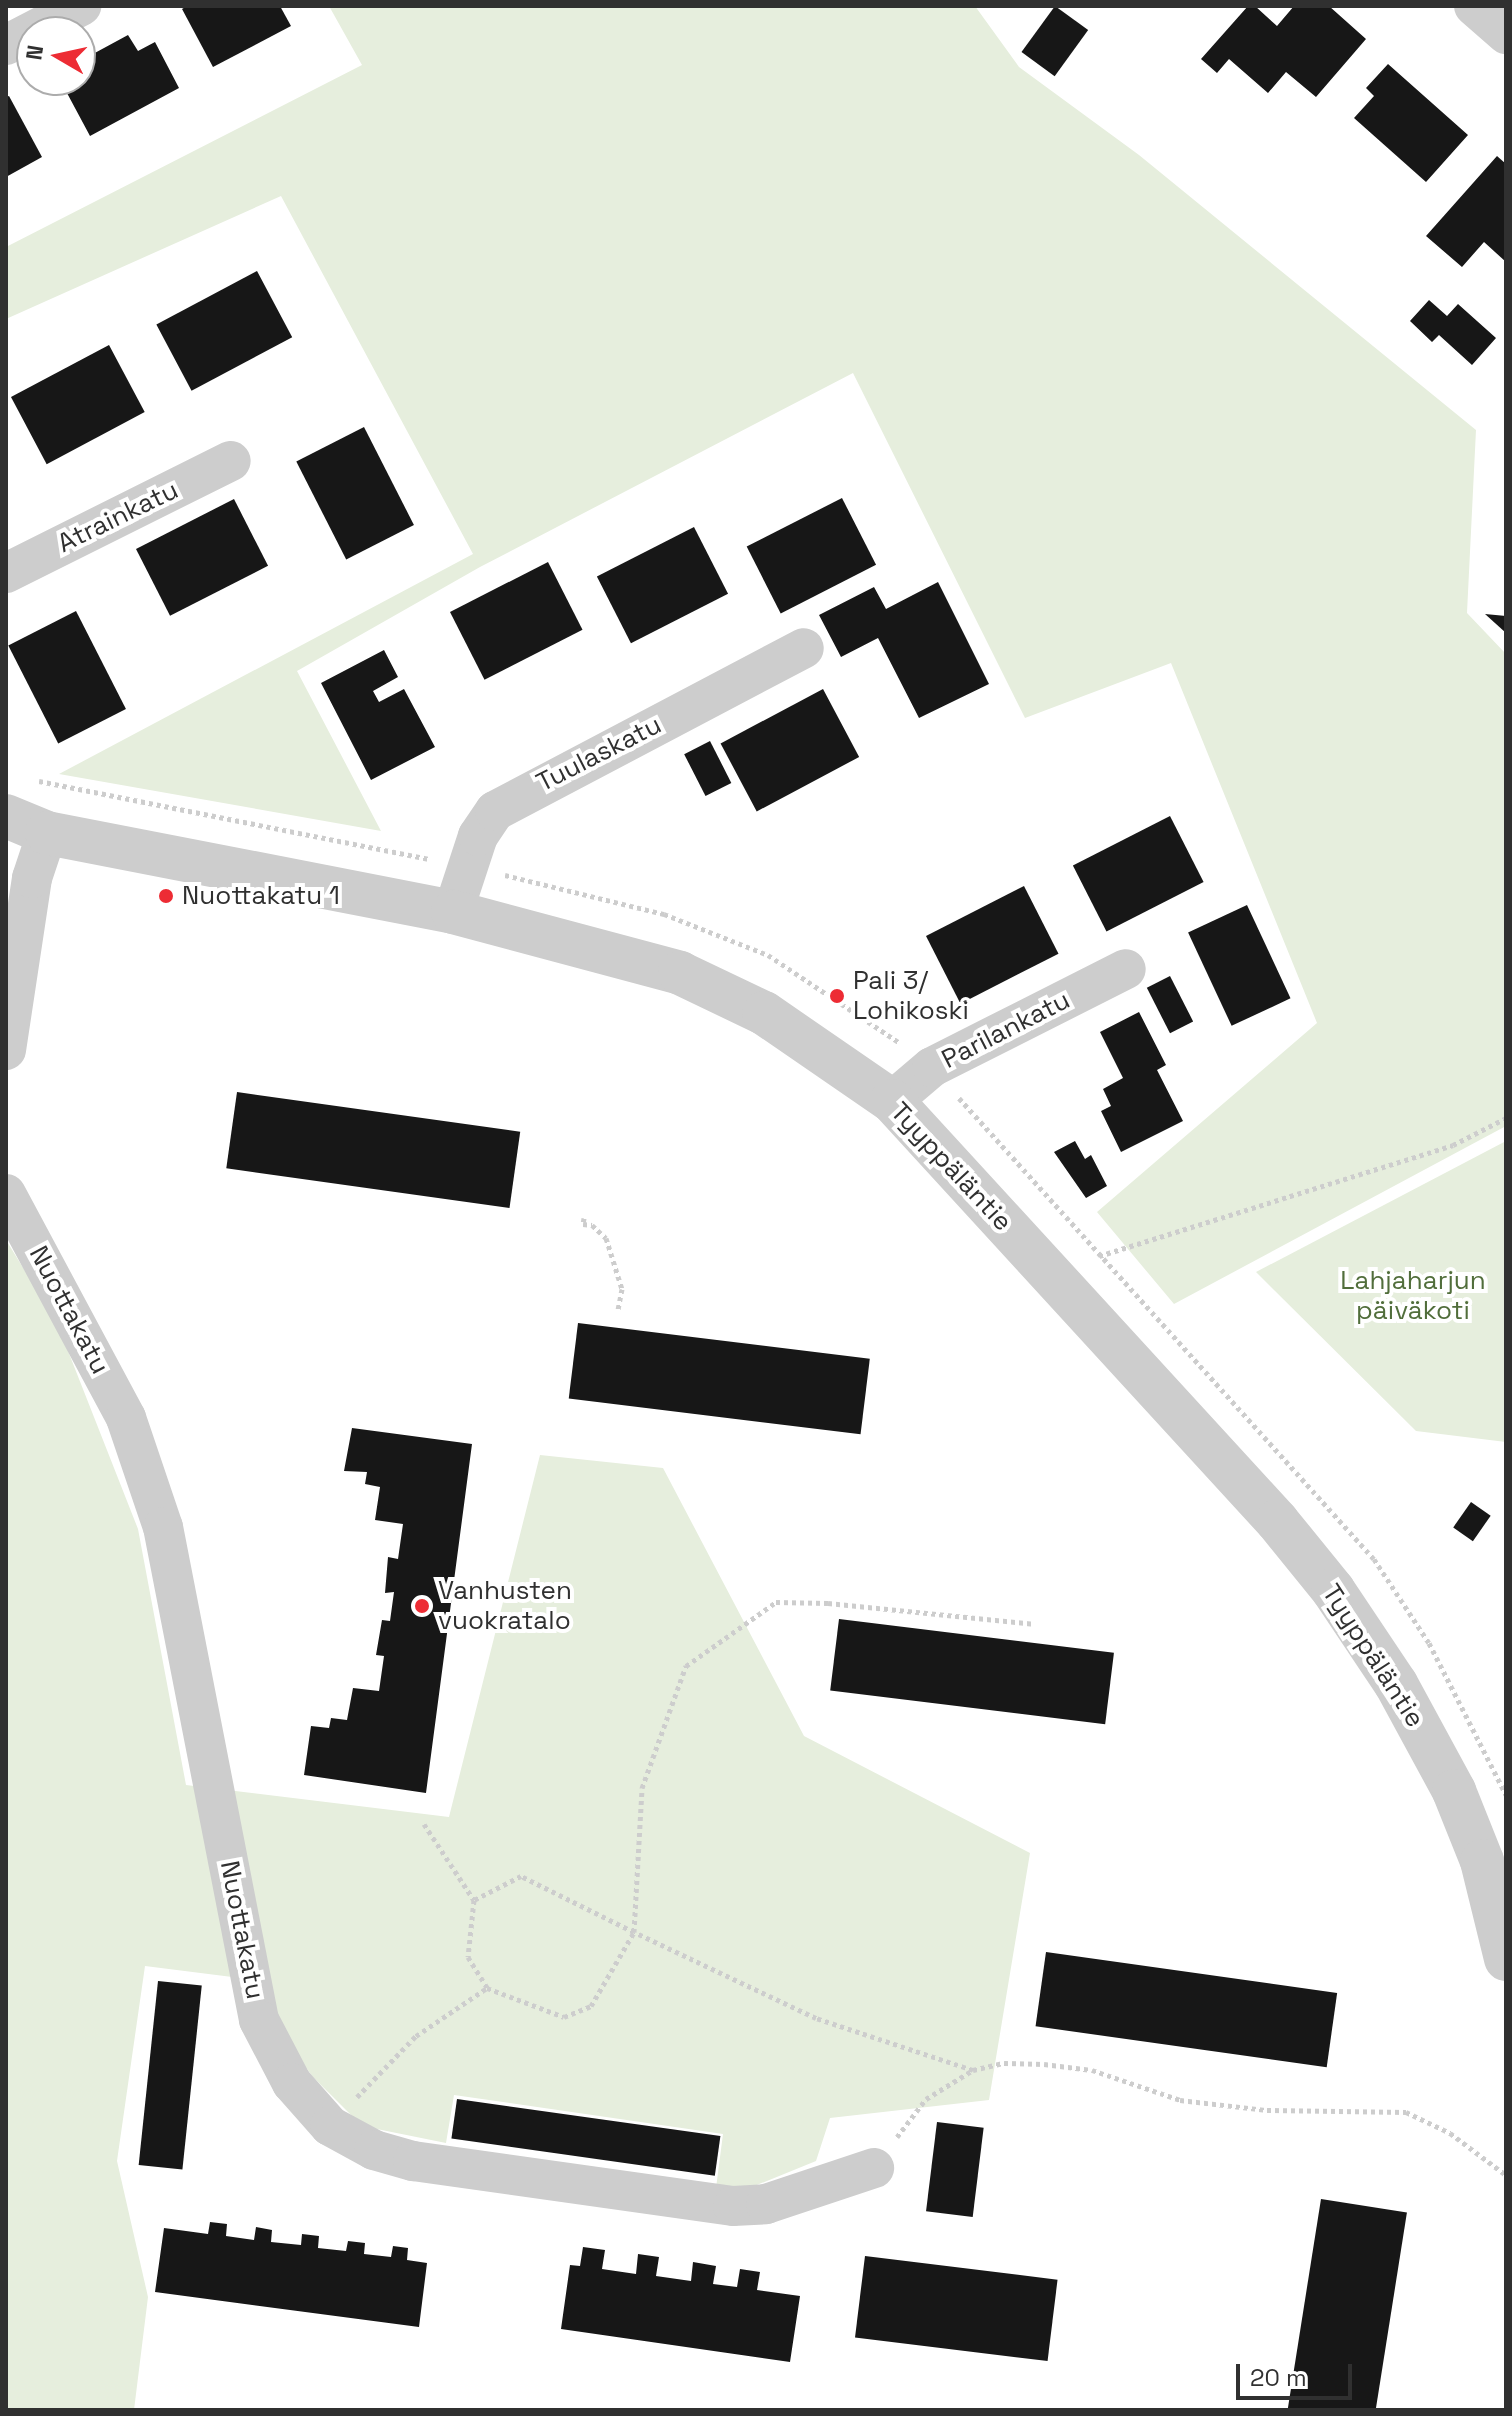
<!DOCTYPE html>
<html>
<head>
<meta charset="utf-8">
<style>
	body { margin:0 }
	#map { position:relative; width:1512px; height:2416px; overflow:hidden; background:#fff; font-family:"Space Grotesk",sans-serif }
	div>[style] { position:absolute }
	.green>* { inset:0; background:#e6eedd }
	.building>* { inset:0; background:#171717; transform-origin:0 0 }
	.path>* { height:5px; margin-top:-2.5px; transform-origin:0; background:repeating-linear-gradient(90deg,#cdcdcd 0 4px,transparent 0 8px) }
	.minor>* { height:40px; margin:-20px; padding:0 20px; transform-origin:20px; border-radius:20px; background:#cdcdcd }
	.tertiary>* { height:44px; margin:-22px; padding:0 22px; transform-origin:22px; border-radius:22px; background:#cdcdcd }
	.dots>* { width:22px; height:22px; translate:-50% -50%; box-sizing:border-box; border:4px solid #fff; border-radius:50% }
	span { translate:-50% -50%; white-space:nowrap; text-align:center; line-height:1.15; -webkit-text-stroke:8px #fff; paint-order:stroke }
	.street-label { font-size:26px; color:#303030 }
	.poi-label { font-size:26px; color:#303030 }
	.left { translate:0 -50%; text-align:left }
	.park-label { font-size:26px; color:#516e3b }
	.frame { position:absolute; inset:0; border:8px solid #303030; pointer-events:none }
	.north { position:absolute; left:16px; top:16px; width:80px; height:80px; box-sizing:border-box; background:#fff; border:2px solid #acacac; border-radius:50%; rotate:279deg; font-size:22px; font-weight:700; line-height:32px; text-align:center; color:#303030 }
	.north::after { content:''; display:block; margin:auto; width:28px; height:36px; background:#ed2c34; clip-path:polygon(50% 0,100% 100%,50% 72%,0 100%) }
	.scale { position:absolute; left:1236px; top:2364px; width:116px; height:36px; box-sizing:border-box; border:4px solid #303030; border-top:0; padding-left:10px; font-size:24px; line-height:28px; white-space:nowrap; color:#303030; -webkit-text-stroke:6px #fff; paint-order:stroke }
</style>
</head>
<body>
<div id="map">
	<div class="green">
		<i style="clip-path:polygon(329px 6px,975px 6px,1019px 67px,1139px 155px,1476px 430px,1467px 613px,1506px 654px,1506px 1126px,1174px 1304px,1097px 1212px,1317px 1023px,1171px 663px,1025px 718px,853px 373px,480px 567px,297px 671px,381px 831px,59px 774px,473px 554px,281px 196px,6px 319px,6px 247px,362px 65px)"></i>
		<i style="clip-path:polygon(1506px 1141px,1506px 1442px,1416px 1431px,1256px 1272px)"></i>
		<i style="clip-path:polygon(6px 1240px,57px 1323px,138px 1529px,186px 1785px,449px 1817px,540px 1455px,663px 1468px,804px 1736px,1030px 1853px,989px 2100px,830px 2118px,816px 2161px,742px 2191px,716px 2188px,723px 2134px,454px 2095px,446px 2143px,362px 2126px,313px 2077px,275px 2027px,263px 1981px,145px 1966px,117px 2161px,148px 2297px,134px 2410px,6px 2410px)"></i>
	</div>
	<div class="building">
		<i style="clip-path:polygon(187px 6px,280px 6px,291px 26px,213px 67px,182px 9px)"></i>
		<i style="left:1055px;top:6px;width:41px;height:57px;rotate:36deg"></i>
		<i style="clip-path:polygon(1248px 6px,1255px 6px,1277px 26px,1294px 6px,1329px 6px,1366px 39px,1316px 97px,1286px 72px,1268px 93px,1229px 59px,1217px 73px,1201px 59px)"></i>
		<i style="clip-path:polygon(128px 35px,138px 51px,155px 42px,179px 88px,90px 136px,60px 80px,80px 80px,80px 61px)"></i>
		<i style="clip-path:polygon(1388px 64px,1468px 135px,1426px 182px,1354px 118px,1374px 96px,1366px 88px)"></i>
		<i style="clip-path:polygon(9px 96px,42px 157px,6px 177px,6px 97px)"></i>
		<i style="clip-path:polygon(1497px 156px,1506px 164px,1506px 262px,1484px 242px,1462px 267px,1426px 236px)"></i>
		<i style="left:257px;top:271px;width:75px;height:114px;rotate:62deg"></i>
		<i style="clip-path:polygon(1429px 300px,1447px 316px,1458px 304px,1496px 338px,1472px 365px,1439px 335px,1432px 342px,1410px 321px)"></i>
		<i style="left:109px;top:345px;width:76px;height:111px;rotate:62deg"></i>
		<i style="left:364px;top:427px;width:110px;height:76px;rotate:63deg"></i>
		<i style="left:842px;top:498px;width:75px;height:107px;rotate:63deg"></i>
		<i style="left:234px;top:499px;width:75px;height:110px;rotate:63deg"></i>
		<i style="left:694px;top:527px;width:75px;height:109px;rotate:63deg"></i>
		<i style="left:548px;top:562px;width:76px;height:110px;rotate:63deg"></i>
		<i style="clip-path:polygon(938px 582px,989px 684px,919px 718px,878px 638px,841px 657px,819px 615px,874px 587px,886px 609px)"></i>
		<i style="left:76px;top:611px;width:110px;height:76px;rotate:63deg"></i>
		<i style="clip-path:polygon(1485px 614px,1506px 616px,1506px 633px)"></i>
		<i style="clip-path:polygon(384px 650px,398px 677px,373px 691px,379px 702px,404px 689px,435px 747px,371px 780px,321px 683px)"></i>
		<i style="left:823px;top:689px;width:77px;height:116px;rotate:62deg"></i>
		<i style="left:710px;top:741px;width:47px;height:29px;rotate:63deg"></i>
		<i style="left:1170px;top:816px;width:74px;height:109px;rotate:63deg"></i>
		<i style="left:1024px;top:886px;width:76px;height:110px;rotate:63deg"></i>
		<i style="left:1247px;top:905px;width:103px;height:65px;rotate:65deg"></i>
		<i style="left:1170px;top:976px;width:51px;height:26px;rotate:63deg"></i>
		<i style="clip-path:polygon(1139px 1012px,1166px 1065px,1157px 1070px,1183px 1121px,1121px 1152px,1101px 1111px,1111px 1106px,1103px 1089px,1123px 1078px,1100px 1032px)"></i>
		<i style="left:237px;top:1092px;width:286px;height:77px;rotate:8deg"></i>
		<i style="clip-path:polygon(1075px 1141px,1085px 1159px,1091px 1155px,1107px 1186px,1086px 1198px,1054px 1152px)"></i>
		<i style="left:578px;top:1323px;width:294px;height:76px;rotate:7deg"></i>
		<i style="clip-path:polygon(352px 1428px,472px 1444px,426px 1793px,304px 1775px,311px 1726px,329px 1728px,331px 1718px,347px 1720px,353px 1688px,379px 1691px,384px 1656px,376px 1655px,382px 1620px,390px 1621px,394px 1592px,385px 1593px,388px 1557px,398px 1559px,403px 1524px,375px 1520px,380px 1487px,365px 1484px,367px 1472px,344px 1471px)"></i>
		<i style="left:1471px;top:1502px;width:24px;height:31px;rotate:35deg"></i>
		<i style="left:839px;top:1619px;width:277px;height:72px;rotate:7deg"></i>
		<i style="left:1046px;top:1952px;width:294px;height:75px;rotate:8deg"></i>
		<i style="left:158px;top:1981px;width:44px;height:185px;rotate:6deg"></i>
		<i style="left:457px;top:2099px;width:266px;height:40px;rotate:8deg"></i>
		<i style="left:937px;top:2122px;width:47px;height:90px;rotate:7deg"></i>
		<i style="left:1321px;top:2199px;width:87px;height:213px;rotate:9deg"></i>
		<i style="clip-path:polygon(210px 2222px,227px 2224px,226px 2236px,254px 2240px,256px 2227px,272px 2230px,271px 2242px,301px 2245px,302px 2234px,319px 2236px,318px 2248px,346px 2251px,348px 2241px,365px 2243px,364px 2254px,391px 2257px,393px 2246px,408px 2248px,407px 2260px,427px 2263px,419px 2327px,155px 2292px,164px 2228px,208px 2234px)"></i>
		<i style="clip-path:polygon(583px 2247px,605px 2250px,602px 2269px,636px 2274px,638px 2254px,659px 2257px,656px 2276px,691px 2281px,693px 2262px,716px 2266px,713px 2284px,737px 2287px,740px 2269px,760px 2272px,757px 2290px,800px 2296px,790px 2362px,561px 2329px,570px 2265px,580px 2266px)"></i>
		<i style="left:865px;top:2256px;width:194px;height:82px;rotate:7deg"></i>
	</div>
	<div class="path">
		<i style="left:39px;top:781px;width:398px;rotate:11.3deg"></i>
		<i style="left:505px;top:875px;width:164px;rotate:13.8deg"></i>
		<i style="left:664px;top:914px;width:112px;rotate:21.5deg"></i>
		<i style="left:768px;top:955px;width:159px;rotate:33.7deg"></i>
		<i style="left:959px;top:1098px;width:620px;rotate:48.01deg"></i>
		<i style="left:1374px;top:1559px;width:100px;rotate:56.8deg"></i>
		<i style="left:1429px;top:1643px;width:170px;rotate:63.1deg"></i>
		<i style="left:584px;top:1218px;width:6px;rotate:99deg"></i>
		<i style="left:583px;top:1224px;width:9px;rotate:6deg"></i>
		<i style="left:592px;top:1225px;width:19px;rotate:43deg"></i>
		<i style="left:606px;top:1238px;width:53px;rotate:72.6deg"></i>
		<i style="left:622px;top:1289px;width:21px;rotate:101deg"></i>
		<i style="left:1099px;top:1256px;width:371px;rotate:-17.4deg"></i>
		<i style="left:1453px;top:1145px;width:59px;rotate:-27deg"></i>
		<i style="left:424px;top:1824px;width:91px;rotate:56.7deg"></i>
		<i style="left:973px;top:2070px;width:165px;rotate:-161.7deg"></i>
		<i style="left:816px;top:2018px;width:201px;rotate:-154.7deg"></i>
		<i style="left:634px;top:1932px;width:126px;rotate:-153.6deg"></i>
		<i style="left:521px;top:1876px;width:53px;rotate:152.9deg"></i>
		<i style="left:474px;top:1900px;width:57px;rotate:96deg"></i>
		<i style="left:468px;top:1957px;width:36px;rotate:58deg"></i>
		<i style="left:487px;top:1988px;width:82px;rotate:20.6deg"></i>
		<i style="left:564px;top:2017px;width:29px;rotate:-22deg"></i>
		<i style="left:591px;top:2006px;width:86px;rotate:-59.8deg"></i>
		<i style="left:634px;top:1932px;width:144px;rotate:-86.8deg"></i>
		<i style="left:642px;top:1788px;width:130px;rotate:-70.2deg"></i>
		<i style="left:686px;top:1666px;width:110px;rotate:-35.4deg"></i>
		<i style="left:776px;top:1602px;width:52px;rotate:1.1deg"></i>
		<i style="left:828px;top:1603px;width:206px;rotate:5.8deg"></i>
		<i style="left:357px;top:2097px;width:85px;rotate:-46deg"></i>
		<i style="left:416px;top:2036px;width:86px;rotate:-34.1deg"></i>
		<i style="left:897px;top:2137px;width:48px;rotate:-52.7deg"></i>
		<i style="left:926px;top:2099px;width:55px;rotate:-31.7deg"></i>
		<i style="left:973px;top:2070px;width:32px;rotate:-13deg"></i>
		<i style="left:1004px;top:2063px;width:40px;rotate:1.4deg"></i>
		<i style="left:1044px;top:2064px;width:48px;rotate:7.1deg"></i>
		<i style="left:1092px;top:2070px;width:93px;rotate:18.8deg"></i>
		<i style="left:1180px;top:2100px;width:88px;rotate:6.6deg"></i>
		<i style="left:1267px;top:2110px;width:139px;rotate:0.8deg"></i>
		<i style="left:1406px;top:2112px;width:49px;rotate:25.5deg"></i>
		<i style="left:1450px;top:2133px;width:70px;rotate:36.9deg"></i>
	</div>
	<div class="minor">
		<i style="left:1474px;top:6px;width:43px;rotate:41.2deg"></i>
		<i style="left:6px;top:45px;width:85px;rotate:-27.5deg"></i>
		<i style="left:6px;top:573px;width:251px;rotate:-26.5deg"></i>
		<i style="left:453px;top:912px;width:80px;rotate:-71.8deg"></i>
		<i style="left:478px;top:836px;width:30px;rotate:-56deg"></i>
		<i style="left:495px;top:811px;width:349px;rotate:-27.8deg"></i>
		<i style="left:6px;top:1050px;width:174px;rotate:-81.4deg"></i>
		<i style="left:32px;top:878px;width:47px;rotate:-71.6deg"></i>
		<i style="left:892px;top:1101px;width:52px;rotate:-40.4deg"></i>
		<i style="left:932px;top:1067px;width:217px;rotate:-26.8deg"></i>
		<i style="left:6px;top:1194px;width:254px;rotate:61.8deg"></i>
		<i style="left:126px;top:1418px;width:115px;rotate:71.3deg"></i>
		<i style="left:163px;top:1527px;width:502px;rotate:78.98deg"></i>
		<i style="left:259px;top:2020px;width:71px;rotate:62.4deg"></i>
		<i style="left:292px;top:2083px;width:57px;rotate:48.5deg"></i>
		<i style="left:330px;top:2126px;width:50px;rotate:28.6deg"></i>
		<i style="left:374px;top:2150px;width:41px;rotate:15.8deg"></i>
		<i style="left:413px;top:2161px;width:323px;rotate:8deg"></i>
		<i style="left:733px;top:2206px;width:33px;rotate:-3deg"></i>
		<i style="left:766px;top:2204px;width:114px;rotate:-18.4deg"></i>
	</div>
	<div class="tertiary">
		<i style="left:6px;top:816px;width:44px;rotate:22.5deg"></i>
		<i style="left:47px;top:833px;width:414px;rotate:11deg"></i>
		<i style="left:453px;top:912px;width:235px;rotate:15deg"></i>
		<i style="left:680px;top:973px;width:93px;rotate:25.5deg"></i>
		<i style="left:764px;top:1013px;width:155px;rotate:34.5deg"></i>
		<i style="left:892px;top:1101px;width:570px;rotate:47.49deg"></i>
		<i style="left:1277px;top:1521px;width:89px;rotate:50.9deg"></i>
		<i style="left:1333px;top:1590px;width:113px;rotate:56.2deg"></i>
		<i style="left:1396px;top:1684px;width:122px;rotate:61.5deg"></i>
		<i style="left:1454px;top:1791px;width:75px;rotate:68.2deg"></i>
		<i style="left:1482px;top:1861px;width:101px;rotate:76.2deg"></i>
	</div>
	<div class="dots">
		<i style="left:166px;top:896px;background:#ed2c34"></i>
		<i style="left:837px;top:996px;background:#ed2c34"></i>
		<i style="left:422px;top:1606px;background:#ed2c34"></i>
	</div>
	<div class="street-label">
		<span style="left:118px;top:517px;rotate:-26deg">Atrainkatu</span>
		<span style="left:599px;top:754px;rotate:-27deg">Tuulaskatu</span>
		<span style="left:1006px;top:1030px;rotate:-27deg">Parilankatu</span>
		<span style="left:951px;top:1167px;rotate:47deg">Tyyppäläntie</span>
		<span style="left:69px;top:1310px;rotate:62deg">Nuottakatu</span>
		<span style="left:1373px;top:1656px;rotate:57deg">Tyyppäläntie</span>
		<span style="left:242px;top:1930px;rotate:79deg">Nuottakatu</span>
	</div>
	<div class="poi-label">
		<span class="left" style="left:182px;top:896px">Nuottakatu 1</span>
		<span class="left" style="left:853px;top:996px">Pali 3/<br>Lohikoski</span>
		<span class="left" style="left:438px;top:1606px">Vanhusten<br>vuokratalo</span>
	</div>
	<div class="park-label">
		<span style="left:1413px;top:1296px">Lahjaharjun<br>päiväkoti</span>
	</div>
	<div class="frame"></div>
	<div class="north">N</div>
	<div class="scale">20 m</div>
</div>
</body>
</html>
